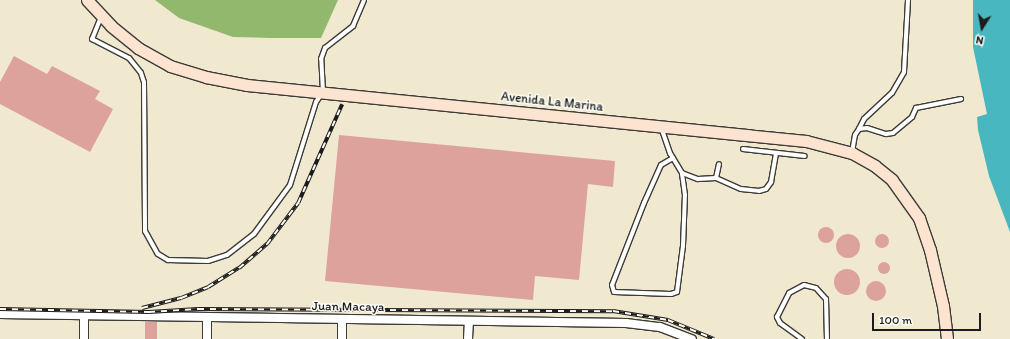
<!DOCTYPE html>
<html>
<head>
<meta charset="utf-8">
<style>
	body { margin:0 }
	#map { position:relative; width:1010px; height:339px; overflow:hidden; background:#f1e9cf; font-family:Itim,sans-serif }
	div>[style] { position:absolute }
	.forest>* { inset:0; background:#91b86d }
	.water>* { inset:0; background:#48b7c0 }
	.building>* { inset:0; background:#dea29d; transform-origin:0 0 }
	.round { border-radius:50% }
	.roads { filter:drop-shadow(1px 0 #3c3b37) drop-shadow(-1px 0 #3c3b37) drop-shadow(0 1px #3c3b37) drop-shadow(0 -1px #3c3b37) }
	.lane>* { height:4px; margin:-2px; padding:0 2px; transform-origin:2px; border-radius:2px; background:#fff }
	.street>* { height:8px; margin:-4px; padding:0 4px; transform-origin:4px; border-radius:4px; background:#fff }
	.secondary>* { height:11px; margin:-5.5px; padding:0 5.5px; transform-origin:5.5px; border-radius:5.5px; background:#fde4d1 }
	.rail>* { height:3.5px; margin-top:-1.75px; transform-origin:0; background:repeating-linear-gradient(90deg,#fdfcf7 0 6px,#1c1c1c 0 12px); box-sizing:border-box; border-block:1px solid #1c1c1c }
	span { translate:-50% -50%; white-space:nowrap; text-align:center; line-height:1.15; -webkit-text-stroke:3px #fdfcf7; paint-order:stroke }
	.street-label { font-size:13px; color:#1c1c1c }
	.north { position:absolute; left:962px; top:8px; width:40px; height:40px; -webkit-text-stroke:3px #fdfcf7; paint-order:stroke; rotate:191deg; font-size:11px; font-weight:700; line-height:16px; text-align:center; color:#1c1c1c }
	.north::after { content:''; display:block; margin:auto; width:14px; height:18px; background:#1c1c1c; clip-path:polygon(50% 0,100% 100%,50% 72%,0 100%) }
	.scale { position:absolute; left:872px; top:313px; width:109px; height:18px; box-sizing:border-box; border:2px solid #1c1c1c; border-top:0; padding-left:5px; font-size:12px; line-height:14px; white-space:nowrap; color:#1c1c1c; -webkit-text-stroke:3px #fdfcf7; paint-order:stroke }
</style>
</head>
<body>
<div id="map">
	<div class="forest">
		<i style="clip-path:polygon(155px 0,338px 0,321px 38px,271px 38px,233px 37px,179px 18px)"></i>
	</div>
	<div class="water">
		<i style="clip-path:polygon(973px 0,1010px 0,1010px 232px,989px 176px,978px 130px,977px 117px,987px 114px,973px 47px)"></i>
	</div>
	<div class="building">
		<i style="clip-path:polygon(14px 56px,47px 74px,52px 66px,100px 91px,95px 99px,113px 109px,90px 152px,0 104px,0 82px)"></i>
		<i style="clip-path:polygon(339px 135px,615px 161px,613px 187px,588px 184px,579px 280px,535px 276px,533px 300px,325px 281px)"></i>
		<i class="round" style="left:818px;top:227px;width:16px;height:16px"></i>
		<i class="round" style="left:875px;top:234px;width:14px;height:14px"></i>
		<i class="round" style="left:836px;top:234px;width:24px;height:24px"></i>
		<i class="round" style="left:878px;top:262px;width:12px;height:12px"></i>
		<i class="round" style="left:834px;top:269px;width:26px;height:26px"></i>
		<i class="round" style="left:866px;top:281px;width:20px;height:20px"></i>
		<i style="left:145px;top:322px;width:12px;height:17px"></i>
	</div>
	<div class="roads">
		<div class="lane">
			<i style="left:101px;top:17px;width:24px;rotate:112deg"></i>
			<i style="left:92px;top:39px;width:42px;rotate:27.2deg"></i>
			<i style="left:129px;top:58px;width:19px;rotate:51deg"></i>
			<i style="left:141px;top:73px;width:9px;rotate:72deg"></i>
			<i style="left:144px;top:82px;width:149px;rotate:89.6deg"></i>
			<i style="left:145px;top:231px;width:26px;rotate:61deg"></i>
			<i style="left:158px;top:254px;width:12px;rotate:31deg"></i>
			<i style="left:168px;top:260px;width:40px;rotate:1.4deg"></i>
			<i style="left:208px;top:261px;width:20px;rotate:-18deg"></i>
			<i style="left:227px;top:255px;width:34px;rotate:-38deg"></i>
			<i style="left:254px;top:234px;width:61px;rotate:-53.7deg"></i>
			<i style="left:290px;top:185px;width:87px;rotate:-72.6deg"></i>
			<i style="left:316px;top:102px;width:12px;rotate:-55deg"></i>
			<i style="left:323px;top:92px;width:33px;rotate:-93deg"></i>
			<i style="left:321px;top:59px;width:12px;rotate:-70deg"></i>
			<i style="left:325px;top:48px;width:36px;rotate:-38deg"></i>
			<i style="left:353px;top:26px;width:28px;rotate:-67deg"></i>
			<i style="left:661px;top:127px;width:28px;rotate:71deg"></i>
			<i style="left:670px;top:153px;width:23px;rotate:59deg"></i>
			<i style="left:682px;top:173px;width:17px;rotate:21deg"></i>
			<i style="left:698px;top:179px;width:18px;rotate:-3deg"></i>
			<i style="left:716px;top:178px;width:27px;rotate:24deg"></i>
			<i style="left:741px;top:189px;width:18px;rotate:6deg"></i>
			<i style="left:759px;top:191px;width:7px;rotate:-16deg"></i>
			<i style="left:766px;top:189px;width:9px;rotate:-54deg"></i>
			<i style="left:771px;top:182px;width:28px;rotate:-80deg"></i>
			<i style="left:859px;top:129px;width:11px;rotate:-63deg"></i>
			<i style="left:864px;top:119px;width:38px;rotate:-43deg"></i>
			<i style="left:892px;top:93px;width:24px;rotate:-60deg"></i>
			<i style="left:904px;top:72px;width:72px;rotate:-86.8deg"></i>
			<i style="left:743px;top:149px;width:62px;rotate:6.4deg"></i>
			<i style="left:852px;top:152px;width:17px;rotate:-80deg"></i>
			<i style="left:855px;top:135px;width:7px;rotate:-56deg"></i>
			<i style="left:859px;top:129px;width:8px;rotate:-7deg"></i>
			<i style="left:867px;top:128px;width:20px;rotate:18deg"></i>
			<i style="left:886px;top:134px;width:7px;rotate:-8deg"></i>
			<i style="left:893px;top:133px;width:25px;rotate:-40deg"></i>
			<i style="left:912px;top:117px;width:10px;rotate:-66deg"></i>
			<i style="left:916px;top:108px;width:46px;rotate:-11.3deg"></i>
			<i style="left:673px;top:158px;width:14px;rotate:150deg"></i>
			<i style="left:661px;top:165px;width:42px;rotate:114.1deg"></i>
			<i style="left:644px;top:203px;width:88px;rotate:111.3deg"></i>
			<i style="left:612px;top:285px;width:7px;rotate:74deg"></i>
			<i style="left:614px;top:292px;width:57px;rotate:2deg"></i>
			<i style="left:671px;top:294px;width:6px;rotate:-18deg"></i>
			<i style="left:677px;top:292px;width:46px;rotate:-82.6deg"></i>
			<i style="left:683px;top:246px;width:51px;rotate:-87.8deg"></i>
			<i style="left:685px;top:195px;width:22px;rotate:-98deg"></i>
			<i style="left:716px;top:178px;width:14px;rotate:-78deg"></i>
			<i style="left:802px;top:339px;width:27px;rotate:-144deg"></i>
			<i style="left:780px;top:323px;width:7px;rotate:-117deg"></i>
			<i style="left:777px;top:317px;width:27px;rotate:-63deg"></i>
			<i style="left:789px;top:293px;width:17px;rotate:-28deg"></i>
			<i style="left:804px;top:285px;width:12px;rotate:14deg"></i>
			<i style="left:816px;top:288px;width:15px;rotate:48deg"></i>
			<i style="left:826px;top:299px;width:40px;rotate:88.6deg"></i>
		</div>
		<div class="street">
			<i style="left:0;top:314px;width:626px;rotate:0.82deg"></i>
			<i style="left:626px;top:323px;width:34px;rotate:7deg"></i>
			<i style="left:660px;top:327px;width:34px;rotate:21deg"></i>
			<i style="left:84px;top:315px;width:24px;rotate:90deg"></i>
			<i style="left:342px;top:319px;width:20px;rotate:90deg"></i>
			<i style="left:207px;top:339px;width:22px;rotate:-90deg"></i>
			<i style="left:468px;top:339px;width:18px;rotate:-87deg"></i>
		</div>
		<div class="secondary">
			<i style="left:87px;top:0;width:35px;rotate:47deg"></i>
			<i style="left:111px;top:26px;width:35px;rotate:39deg"></i>
			<i style="left:138px;top:48px;width:37px;rotate:29deg"></i>
			<i style="left:170px;top:66px;width:38px;rotate:17deg"></i>
			<i style="left:206px;top:77px;width:42px;rotate:11deg"></i>
			<i style="left:247px;top:85px;width:562px;rotate:5.72deg"></i>
			<i style="left:806px;top:141px;width:48px;rotate:14.6deg"></i>
			<i style="left:852px;top:153px;width:26px;rotate:29deg"></i>
			<i style="left:875px;top:166px;width:22px;rotate:39deg"></i>
			<i style="left:892px;top:180px;width:47px;rotate:54.6deg"></i>
			<i style="left:919px;top:218px;width:34px;rotate:71deg"></i>
			<i style="left:930px;top:250px;width:57px;rotate:76.9deg"></i>
			<i style="left:943px;top:306px;width:33px;rotate:83deg"></i>
		</div>
	</div>
	<div class="rail">
		<i style="left:142px;top:308px;width:40px;rotate:-14.4deg"></i>
		<i style="left:181px;top:298px;width:29px;rotate:-22deg"></i>
		<i style="left:208px;top:287px;width:36px;rotate:-32deg"></i>
		<i style="left:239px;top:268px;width:37px;rotate:-41deg"></i>
		<i style="left:267px;top:244px;width:51px;rotate:-52.9deg"></i>
		<i style="left:298px;top:203px;width:108px;rotate:-66deg"></i>
		<i style="left:0;top:309px;width:149px;rotate:1.2deg"></i>
		<i style="left:149px;top:312px;width:49px;rotate:-3.5deg"></i>
		<i style="left:198px;top:309px;width:415px;rotate:0.3deg"></i>
		<i style="left:613px;top:311px;width:56px;rotate:9.3deg"></i>
		<i style="left:668px;top:320px;width:50px;rotate:22.4deg"></i>
	</div>
	<div class="street-label">
		<span style="left:552px;top:102px;rotate:6deg">Avenida La Marina</span>
		<span style="left:348px;top:307px;rotate:1deg">Juan Macaya</span>
	</div>
	<div class="north">N</div>
	<div class="scale">100 m</div>
</div>
</body>
</html>
